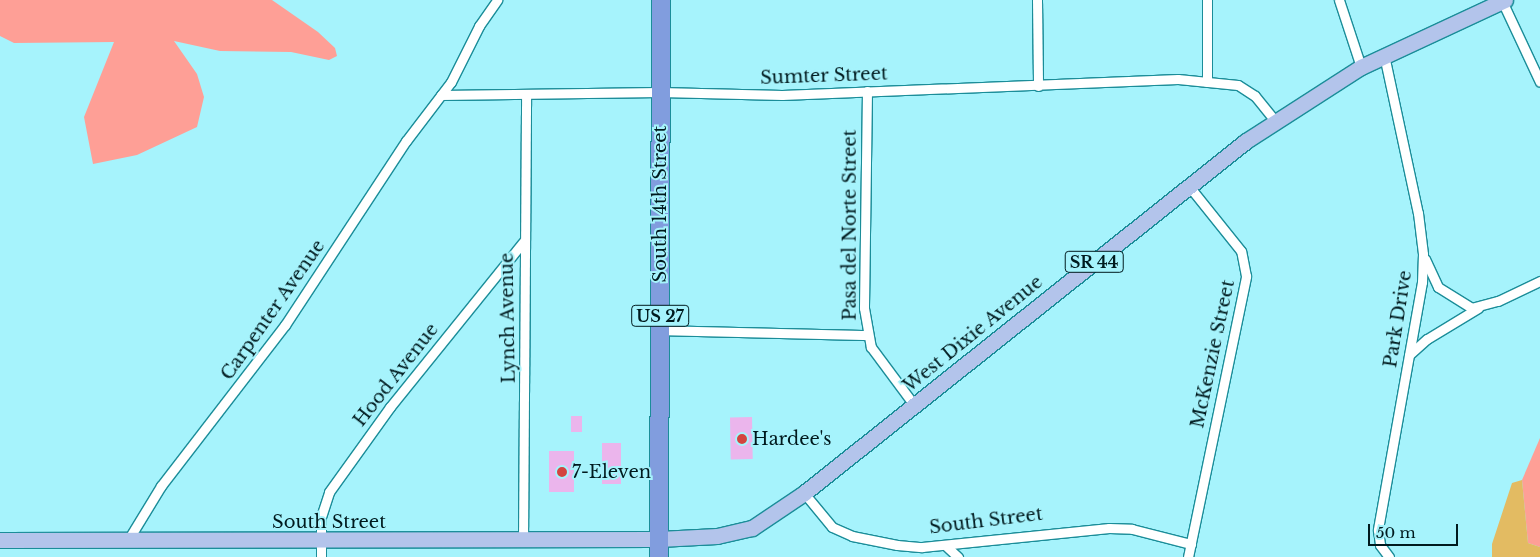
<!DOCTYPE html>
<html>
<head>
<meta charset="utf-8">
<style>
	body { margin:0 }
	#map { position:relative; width:1540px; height:557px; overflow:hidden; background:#a6f3fc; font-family:"Libre Baskerville",serif }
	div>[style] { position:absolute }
	.green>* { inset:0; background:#fe9f96 }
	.water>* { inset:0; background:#e3bb62 }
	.building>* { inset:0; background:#ebb5ec; transform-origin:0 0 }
	.roads { filter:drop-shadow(1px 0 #1b8d99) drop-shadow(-1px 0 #1b8d99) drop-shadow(0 1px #1b8d99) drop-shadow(0 -1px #1b8d99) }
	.street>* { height:9px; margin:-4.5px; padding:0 4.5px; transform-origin:4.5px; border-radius:4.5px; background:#fff }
	.primary>* { height:15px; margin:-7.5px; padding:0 7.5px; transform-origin:7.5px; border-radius:7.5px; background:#b3c4eb }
	.highway>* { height:18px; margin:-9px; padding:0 9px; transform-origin:9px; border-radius:9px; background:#819dde }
	.dots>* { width:14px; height:14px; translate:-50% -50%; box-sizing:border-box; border:2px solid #a6f3fc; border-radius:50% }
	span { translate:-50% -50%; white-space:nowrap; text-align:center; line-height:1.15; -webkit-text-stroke:4px #a6f3fc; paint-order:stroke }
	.shield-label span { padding:1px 4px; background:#a6f3fc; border:1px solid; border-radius:4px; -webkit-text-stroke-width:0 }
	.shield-label { font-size:16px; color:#001a1e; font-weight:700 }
	.street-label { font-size:18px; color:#001a1e }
	.poi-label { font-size:18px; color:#001a1e }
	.left { translate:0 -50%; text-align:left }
	.scale { position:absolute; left:1368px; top:524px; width:90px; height:22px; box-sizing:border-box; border:2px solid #001a1e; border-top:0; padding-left:6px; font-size:15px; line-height:18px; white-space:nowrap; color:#001a1e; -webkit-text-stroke:4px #a6f3fc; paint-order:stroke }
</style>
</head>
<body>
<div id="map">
	<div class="green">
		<i style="clip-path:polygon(0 0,272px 0,318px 32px,335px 48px,337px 56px,329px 60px,291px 52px,220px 51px,174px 41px,197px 74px,204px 97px,197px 127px,137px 155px,93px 164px,84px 117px,114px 42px,14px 43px,0 36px)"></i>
		<i style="clip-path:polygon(1540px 438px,1540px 547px,1528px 543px,1522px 480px)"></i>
	</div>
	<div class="water">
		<i style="clip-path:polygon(1522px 480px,1528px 543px,1540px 547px,1540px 557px,1492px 557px,1492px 544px,1512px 483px)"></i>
	</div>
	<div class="building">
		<i style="left:571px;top:416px;width:11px;height:16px"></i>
		<i style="left:752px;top:417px;width:42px;height:22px;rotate:89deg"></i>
		<i style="left:621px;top:443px;width:41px;height:19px;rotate:90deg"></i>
		<i style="left:549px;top:451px;width:25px;height:41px"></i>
	</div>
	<div class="roads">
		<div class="street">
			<i style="left:1037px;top:0;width:86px;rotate:89.3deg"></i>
			<i style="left:1339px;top:0;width:71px;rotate:71.8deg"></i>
			<i style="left:1502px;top:1px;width:89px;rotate:64.9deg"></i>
			<i style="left:1384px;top:55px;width:162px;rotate:77.9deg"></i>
			<i style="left:1418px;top:213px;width:41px;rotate:83deg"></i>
			<i style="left:1423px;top:254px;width:28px;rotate:92deg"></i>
			<i style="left:1422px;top:282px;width:252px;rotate:100.1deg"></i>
			<i style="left:1378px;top:530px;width:15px;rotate:82deg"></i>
			<i style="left:1380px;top:545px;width:15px;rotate:53deg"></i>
			<i style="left:1207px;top:82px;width:82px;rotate:-90deg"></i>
			<i style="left:867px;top:91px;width:217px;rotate:90.8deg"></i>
			<i style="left:864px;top:308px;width:40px;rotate:80deg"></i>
			<i style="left:871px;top:347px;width:72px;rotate:53.4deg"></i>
			<i style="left:441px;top:95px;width:219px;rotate:-0.8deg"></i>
			<i style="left:660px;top:92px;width:122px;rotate:1.4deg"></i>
			<i style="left:782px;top:95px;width:396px;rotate:-2.3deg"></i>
			<i style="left:1178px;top:79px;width:60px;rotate:5.7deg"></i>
			<i style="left:1238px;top:85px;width:20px;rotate:33deg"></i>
			<i style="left:1255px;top:96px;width:32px;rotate:51deg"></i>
			<i style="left:1425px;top:259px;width:31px;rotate:65deg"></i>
			<i style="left:1438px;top:287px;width:39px;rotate:32deg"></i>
			<i style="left:1471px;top:308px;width:28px;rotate:-15deg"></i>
			<i style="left:1498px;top:301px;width:47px;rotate:-25.5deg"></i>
			<i style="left:660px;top:330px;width:208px;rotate:1.4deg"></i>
			<i style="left:1409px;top:355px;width:24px;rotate:-42deg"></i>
			<i style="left:1427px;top:339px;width:60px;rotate:-31.3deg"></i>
			<i style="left:804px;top:493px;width:44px;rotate:50.5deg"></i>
			<i style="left:832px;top:527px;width:22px;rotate:24deg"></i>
			<i style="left:852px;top:536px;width:46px;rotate:11.3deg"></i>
			<i style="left:897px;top:545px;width:25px;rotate:5deg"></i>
			<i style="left:922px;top:547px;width:188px;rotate:-5.8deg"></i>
			<i style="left:1109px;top:528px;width:23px;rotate:2deg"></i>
			<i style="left:1132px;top:529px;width:61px;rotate:14.3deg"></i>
			<i style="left:128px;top:540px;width:63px;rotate:-58.6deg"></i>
			<i style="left:161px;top:486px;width:203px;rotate:-52.4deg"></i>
			<i style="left:285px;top:325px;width:220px;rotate:-56.7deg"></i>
			<i style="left:406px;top:141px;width:74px;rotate:-52.7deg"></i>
			<i style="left:451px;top:82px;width:63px;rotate:-63.4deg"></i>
			<i style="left:479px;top:26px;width:32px;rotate:-55deg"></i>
			<i style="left:523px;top:540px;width:445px;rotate:-89.6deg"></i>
			<i style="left:945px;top:545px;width:18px;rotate:43deg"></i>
			<i style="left:321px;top:557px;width:40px;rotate:-90deg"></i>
			<i style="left:321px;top:517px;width:26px;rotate:-72deg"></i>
			<i style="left:329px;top:492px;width:105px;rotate:-54.3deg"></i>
			<i style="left:390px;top:407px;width:212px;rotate:-51.1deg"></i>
			<i style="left:1188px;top:557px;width:287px;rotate:-78.3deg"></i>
			<i style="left:1246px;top:276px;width:25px;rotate:-101deg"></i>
			<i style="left:1241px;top:251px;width:83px;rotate:-128.7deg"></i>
		</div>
		<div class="primary">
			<i style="left:0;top:540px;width:659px;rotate:-0.09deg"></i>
			<i style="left:659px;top:539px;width:58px;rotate:-3deg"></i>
			<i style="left:717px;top:536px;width:36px;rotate:-13deg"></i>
			<i style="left:752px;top:528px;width:63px;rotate:-33.9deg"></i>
			<i style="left:804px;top:493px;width:565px;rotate:-38.53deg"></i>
			<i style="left:1246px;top:141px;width:137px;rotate:-32.8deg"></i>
			<i style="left:1361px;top:67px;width:159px;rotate:-25deg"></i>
		</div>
		<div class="highway">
			<i style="left:659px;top:557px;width:557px;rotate:-89.79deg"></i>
		</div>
	</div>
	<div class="dots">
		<i style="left:742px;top:439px;background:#d34440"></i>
		<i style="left:562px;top:472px;background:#d34440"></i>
	</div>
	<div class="shield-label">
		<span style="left:1094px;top:262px">SR 44</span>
		<span style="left:660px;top:316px">US 27</span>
	</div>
	<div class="street-label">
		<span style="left:824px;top:76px;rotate:-2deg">Sumter Street</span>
		<span style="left:660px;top:204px;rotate:-90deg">South 14th Street</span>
		<span style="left:850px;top:225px;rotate:-90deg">Pasa del Norte Street</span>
		<span style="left:273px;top:310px;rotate:-55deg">Carpenter Avenue</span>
		<span style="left:508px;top:318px;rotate:-91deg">Lynch Avenue</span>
		<span style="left:1398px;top:319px;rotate:-81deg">Park Drive</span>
		<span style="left:973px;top:334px;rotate:-39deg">West Dixie Avenue</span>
		<span style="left:1213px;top:354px;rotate:-78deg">McKenzie Street</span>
		<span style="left:396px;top:375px;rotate:-52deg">Hood Avenue</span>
		<span style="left:986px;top:521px;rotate:-7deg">South Street</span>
		<span style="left:329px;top:522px">South Street</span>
	</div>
	<div class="poi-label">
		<span class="left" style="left:752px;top:439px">Hardee's</span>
		<span class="left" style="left:572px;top:472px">7-Eleven</span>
	</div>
	<div class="scale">50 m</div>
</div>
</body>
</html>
